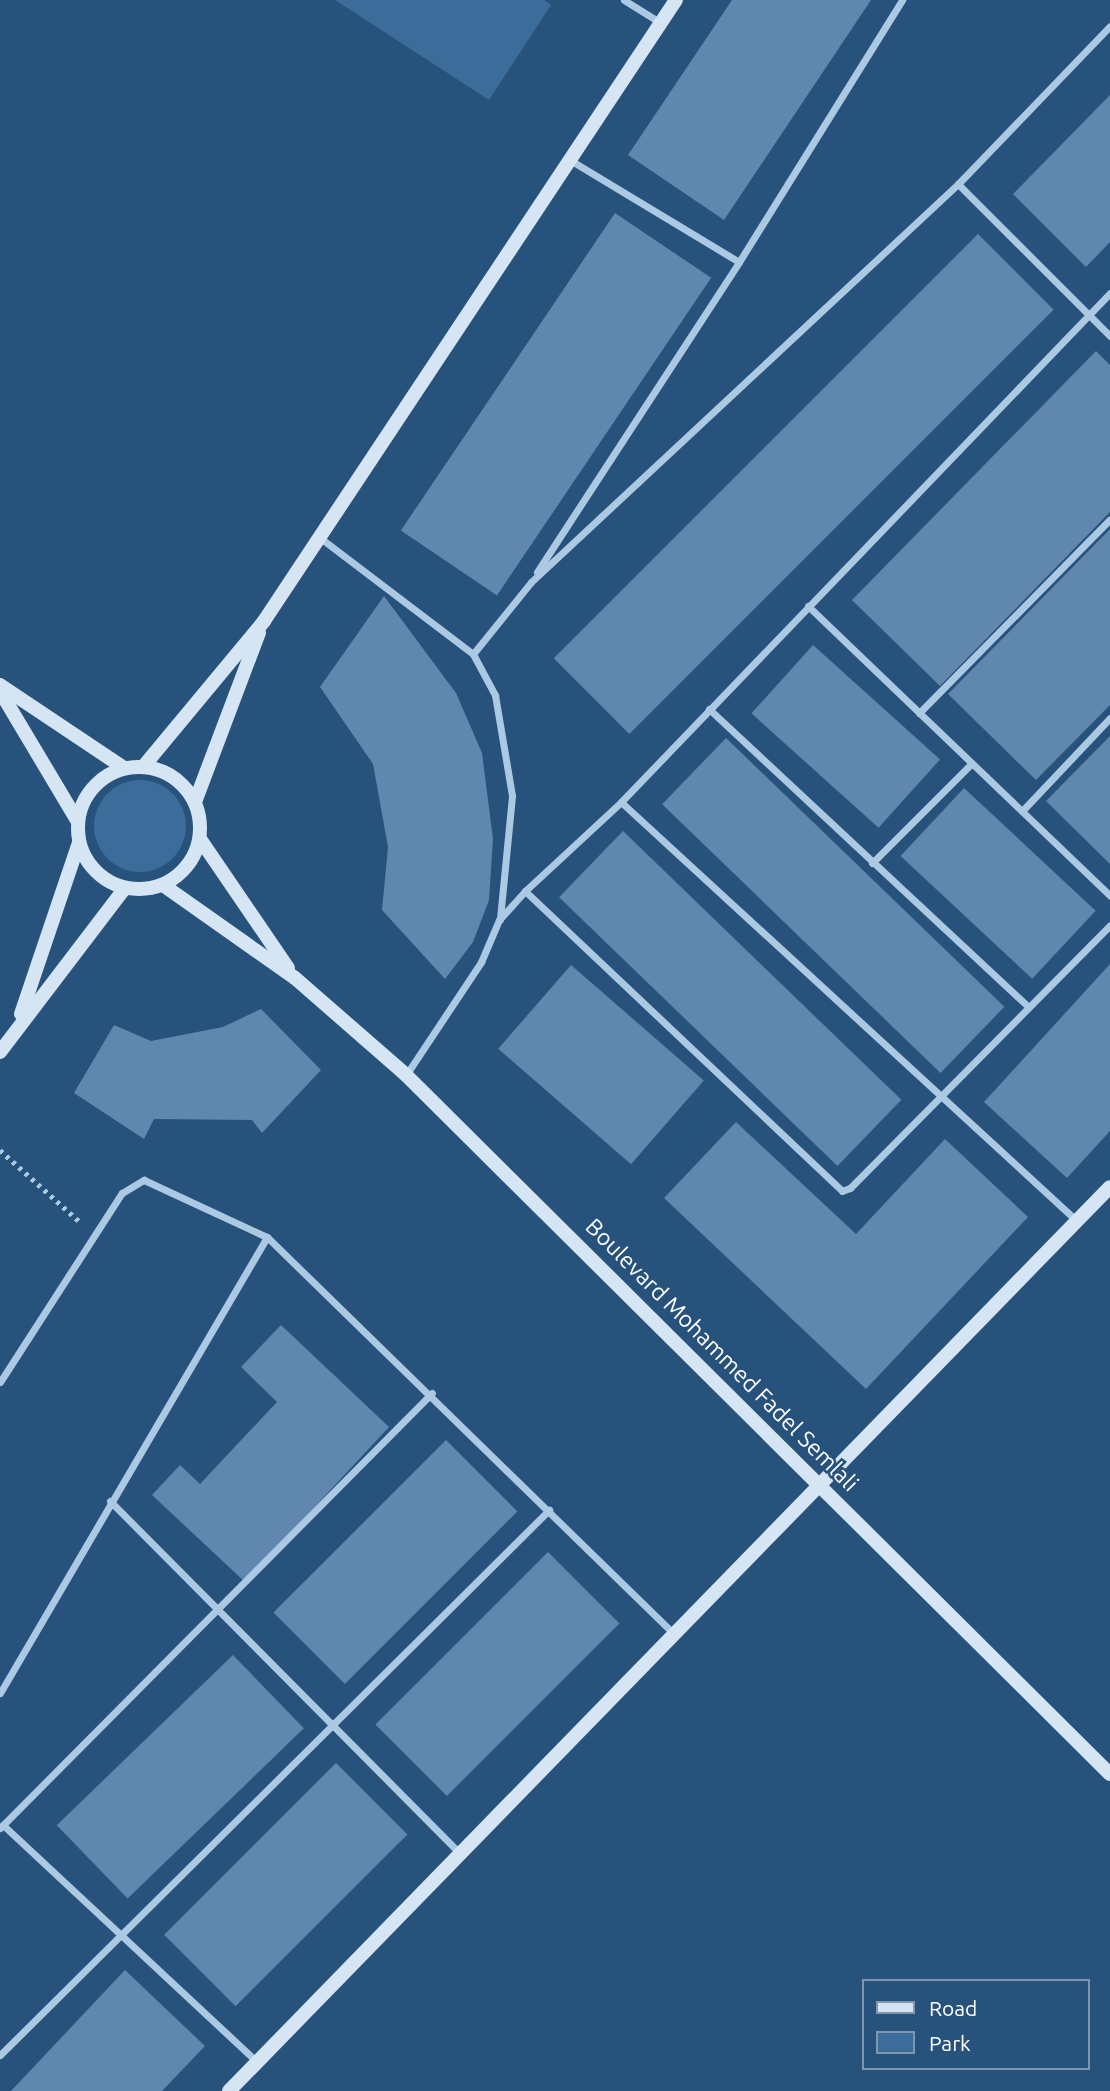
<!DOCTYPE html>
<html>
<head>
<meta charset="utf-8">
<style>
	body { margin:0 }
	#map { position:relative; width:1110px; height:2091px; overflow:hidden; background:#27527c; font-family:Ubuntu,sans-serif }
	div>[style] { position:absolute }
	.green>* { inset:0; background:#3b6c9a }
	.round { border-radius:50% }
	.building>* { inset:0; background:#6087ad; transform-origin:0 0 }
	.path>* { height:4.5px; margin-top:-2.25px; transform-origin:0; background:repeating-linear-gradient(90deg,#acc9e4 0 3.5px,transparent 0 8.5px) }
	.street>* { height:7px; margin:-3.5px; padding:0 3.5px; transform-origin:3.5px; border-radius:3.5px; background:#acc9e4 }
	.secondary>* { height:14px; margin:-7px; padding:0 7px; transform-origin:7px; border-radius:7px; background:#d5e5f4 }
	.secondary>.ring { margin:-7px; padding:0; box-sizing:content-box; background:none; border:14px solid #d5e5f4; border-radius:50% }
	span { translate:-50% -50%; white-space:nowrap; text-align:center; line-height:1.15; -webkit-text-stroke:5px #27527c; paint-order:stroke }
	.street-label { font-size:23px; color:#fff }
	.legend { position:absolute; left:862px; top:1979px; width:228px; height:91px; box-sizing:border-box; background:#27527c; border:2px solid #7d97b0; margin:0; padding:9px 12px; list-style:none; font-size:21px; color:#fff }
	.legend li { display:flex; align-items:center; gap:14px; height:35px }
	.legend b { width:35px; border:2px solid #7d97b0 }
</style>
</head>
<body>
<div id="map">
	<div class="green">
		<i style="clip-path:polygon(335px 0,544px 0,551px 5px,489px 100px)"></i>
		<i class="round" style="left:94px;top:780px;width:92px;height:92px"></i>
	</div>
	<div class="building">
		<i style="clip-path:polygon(732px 0,871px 0,724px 220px,628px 155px)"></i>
		<i style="clip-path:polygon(1110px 95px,1110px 242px,1086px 267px,1013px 194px)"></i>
		<i style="left:615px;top:213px;width:116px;height:383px;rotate:34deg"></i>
		<i style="left:978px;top:234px;width:107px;height:600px;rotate:45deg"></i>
		<i style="clip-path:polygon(1096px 351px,1110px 365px,1110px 512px,940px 686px,852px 600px)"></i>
		<i style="clip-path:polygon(1110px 529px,1110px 705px,1036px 780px,948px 694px)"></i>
		<i style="clip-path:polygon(384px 596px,456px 693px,482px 753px,493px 839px,489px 900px,473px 942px,445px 979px,382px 910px,388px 847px,373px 764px,320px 687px)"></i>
		<i style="left:813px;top:645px;width:171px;height:92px;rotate:42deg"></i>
		<i style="clip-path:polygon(1110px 736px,1110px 864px,1046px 801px)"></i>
		<i style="left:726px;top:738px;width:387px;height:92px;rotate:44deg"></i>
		<i style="left:964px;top:788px;width:180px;height:93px;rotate:43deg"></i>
		<i style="left:623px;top:831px;width:387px;height:92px;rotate:44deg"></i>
		<i style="clip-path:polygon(1110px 964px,1110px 1131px,1067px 1178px,984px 1102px)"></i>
		<i style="left:571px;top:965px;width:176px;height:111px;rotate:41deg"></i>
		<i style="clip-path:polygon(261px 1009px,321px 1070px,262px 1133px,252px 1120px,154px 1119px,144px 1139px,74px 1093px,114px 1025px,151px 1041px,223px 1027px)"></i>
		<i style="clip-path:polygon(736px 1122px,856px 1234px,945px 1139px,1028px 1217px,866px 1389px,664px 1198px)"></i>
		<i style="clip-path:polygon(281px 1325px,389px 1427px,245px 1582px,152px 1495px,180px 1465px,200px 1484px,277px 1402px,241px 1367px)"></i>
		<i style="left:446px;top:1440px;width:101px;height:244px;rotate:45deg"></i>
		<i style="left:548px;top:1552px;width:101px;height:244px;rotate:45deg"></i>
		<i style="left:233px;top:1655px;width:102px;height:245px;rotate:46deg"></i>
		<i style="left:336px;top:1763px;width:101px;height:243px;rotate:45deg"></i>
		<i style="clip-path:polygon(125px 1970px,205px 2046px,162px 2091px,11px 2091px)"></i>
	</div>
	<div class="path">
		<i style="left:0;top:1150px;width:108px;rotate:42deg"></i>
	</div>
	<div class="street">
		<i style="left:624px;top:0;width:44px;rotate:31.9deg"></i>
		<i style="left:570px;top:160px;width:197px;rotate:31.1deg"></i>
		<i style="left:958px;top:184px;width:215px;rotate:45deg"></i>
		<i style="left:319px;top:537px;width:193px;rotate:37.2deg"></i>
		<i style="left:473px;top:654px;width:47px;rotate:61.8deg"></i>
		<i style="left:495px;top:695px;width:102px;rotate:80.4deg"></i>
		<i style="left:512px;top:796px;width:124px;rotate:95.6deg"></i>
		<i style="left:537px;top:572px;width:370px;rotate:-56.9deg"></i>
		<i style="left:739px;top:262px;width:309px;rotate:-58.1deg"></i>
		<i style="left:808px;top:606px;width:419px;rotate:43.8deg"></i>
		<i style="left:473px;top:654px;width:92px;rotate:-51.1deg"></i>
		<i style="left:531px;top:582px;width:584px;rotate:-42.99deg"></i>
		<i style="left:958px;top:184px;width:219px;rotate:-46.1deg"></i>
		<i style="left:709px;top:709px;width:437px;rotate:43deg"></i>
		<i style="left:919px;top:713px;width:272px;rotate:-45.4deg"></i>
		<i style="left:621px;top:802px;width:619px;rotate:42.58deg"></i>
		<i style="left:1022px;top:811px;width:128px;rotate:-46.6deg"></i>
		<i style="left:872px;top:863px;width:141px;rotate:-45deg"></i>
		<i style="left:525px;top:891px;width:436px;rotate:43.4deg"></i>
		<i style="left:842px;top:1191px;width:9px;rotate:-21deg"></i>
		<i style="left:850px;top:1188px;width:370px;rotate:-45.3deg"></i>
		<i style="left:406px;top:1075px;width:136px;rotate:-56.4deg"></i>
		<i style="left:481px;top:962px;width:46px;rotate:-66.8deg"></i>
		<i style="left:499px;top:920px;width:39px;rotate:-48deg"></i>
		<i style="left:525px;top:891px;width:131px;rotate:-42.8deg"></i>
		<i style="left:621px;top:802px;width:706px;rotate:-46.15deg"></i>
		<i style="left:0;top:1382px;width:225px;rotate:-57.2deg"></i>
		<i style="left:122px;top:1193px;width:26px;rotate:-31deg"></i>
		<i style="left:144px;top:1180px;width:136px;rotate:24.9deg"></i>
		<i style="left:267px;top:1237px;width:569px;rotate:44.29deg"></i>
		<i style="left:110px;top:1501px;width:496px;rotate:45.2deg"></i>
		<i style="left:0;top:1693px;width:528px;rotate:-59.65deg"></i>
		<i style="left:3px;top:1825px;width:347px;rotate:43deg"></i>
		<i style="left:0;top:1828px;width:613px;rotate:-45.2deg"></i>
		<i style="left:0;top:2055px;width:774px;rotate:-44.79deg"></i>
	</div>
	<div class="secondary">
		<i style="left:0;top:685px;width:149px;rotate:33.8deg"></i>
		<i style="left:0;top:691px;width:152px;rotate:59.2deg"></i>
		<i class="ring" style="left:78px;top:767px;width:108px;height:108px"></i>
		<i style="left:143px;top:767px;width:190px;rotate:-50.3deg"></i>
		<i style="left:264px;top:621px;width:745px;rotate:-56.44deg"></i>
		<i style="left:195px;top:802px;width:181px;rotate:-69.3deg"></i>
		<i style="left:200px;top:839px;width:156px;rotate:55.7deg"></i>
		<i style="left:163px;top:885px;width:161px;rotate:35.2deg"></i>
		<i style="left:295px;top:978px;width:147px;rotate:41.1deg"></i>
		<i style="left:406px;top:1075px;width:992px;rotate:44.8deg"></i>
		<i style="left:21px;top:1014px;width:181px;rotate:-71.3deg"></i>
		<i style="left:0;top:1052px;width:206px;rotate:-52.7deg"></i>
		<i style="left:229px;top:2091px;width:1262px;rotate:-45.74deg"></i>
	</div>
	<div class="street-label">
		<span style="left:722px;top:1355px;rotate:45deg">Boulevard Mohammed Fadel Semlali</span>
	</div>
	<ul class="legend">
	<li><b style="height:9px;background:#d5e5f4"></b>Road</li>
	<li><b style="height:19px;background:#3b6c9a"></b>Park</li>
	</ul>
</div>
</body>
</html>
